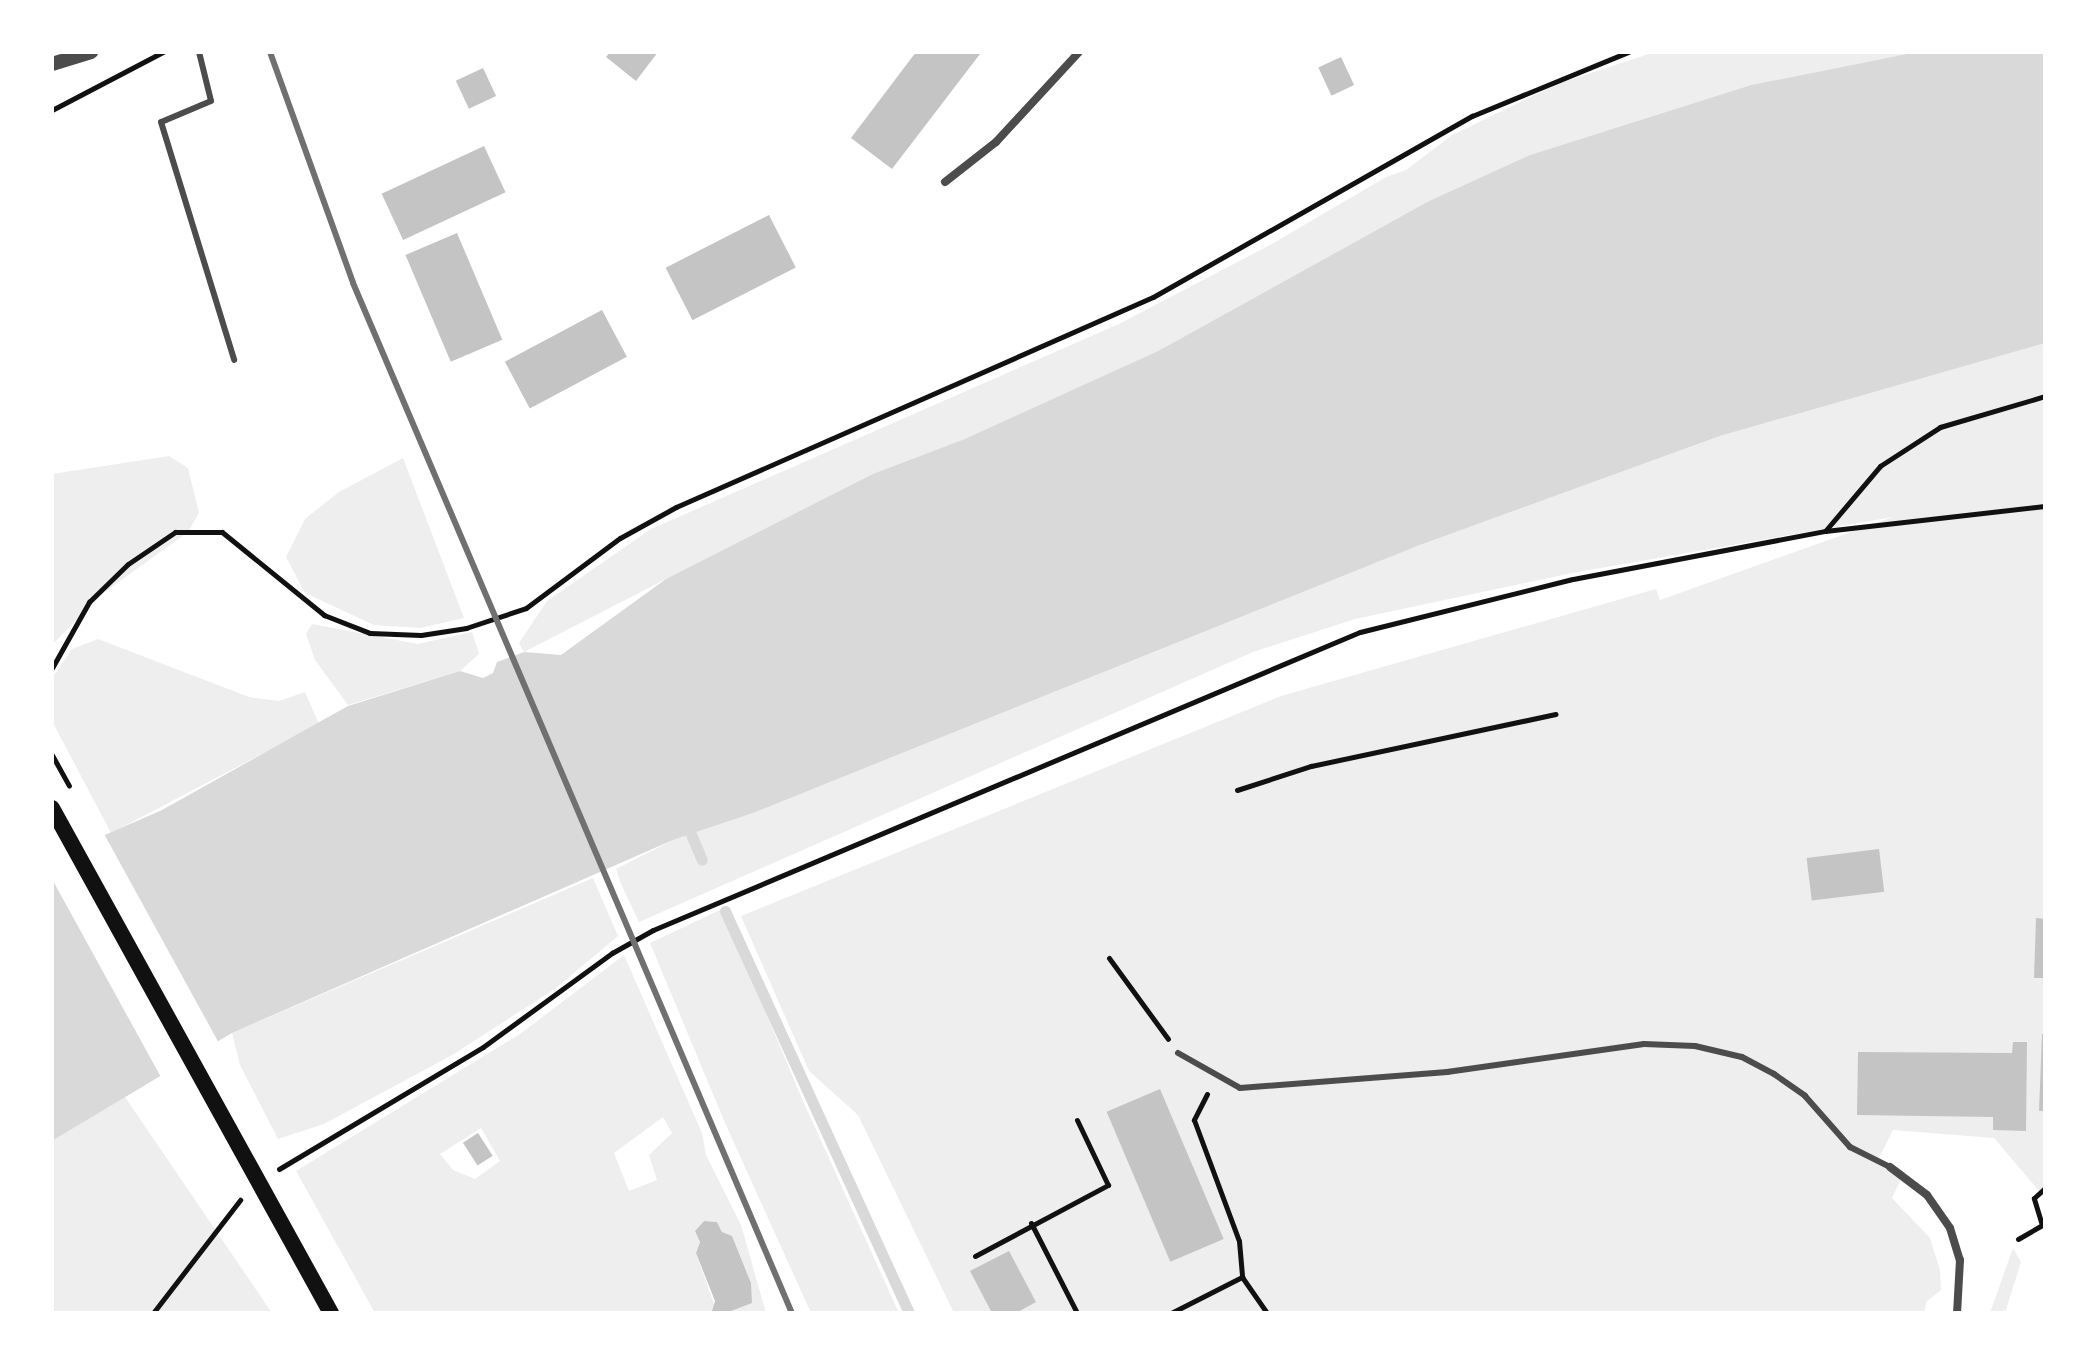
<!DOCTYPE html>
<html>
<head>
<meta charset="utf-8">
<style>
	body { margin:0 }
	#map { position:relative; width:2097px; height:1365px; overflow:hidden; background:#fff; font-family:"Source Sans 3",sans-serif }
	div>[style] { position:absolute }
	.green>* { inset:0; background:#eee }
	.water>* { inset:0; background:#d9d9d9 }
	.pier>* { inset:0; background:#fff }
	.stream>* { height:11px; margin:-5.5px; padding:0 5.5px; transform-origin:5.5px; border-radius:5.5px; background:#d9d9d9 }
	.building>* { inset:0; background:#c4c4c4; transform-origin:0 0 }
	.path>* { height:5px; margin:-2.5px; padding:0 2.5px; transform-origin:2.5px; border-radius:2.5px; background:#111 }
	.service>* { height:6px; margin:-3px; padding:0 3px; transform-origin:3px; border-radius:3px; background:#4c4c4c }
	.minor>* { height:8px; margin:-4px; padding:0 4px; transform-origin:4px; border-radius:4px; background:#4c4c4c }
	.tertiary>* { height:14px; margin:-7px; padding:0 7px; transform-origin:7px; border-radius:7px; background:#4c4c4c }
	.secondary>* { height:16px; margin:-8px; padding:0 8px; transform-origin:8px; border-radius:8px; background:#111 }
	.rail>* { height:6px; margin:-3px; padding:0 3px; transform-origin:3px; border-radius:3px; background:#707070 }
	span { translate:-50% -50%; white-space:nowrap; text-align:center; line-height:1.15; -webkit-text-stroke:6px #fff; paint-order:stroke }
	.frame { position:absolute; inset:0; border:54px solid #fff; pointer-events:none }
</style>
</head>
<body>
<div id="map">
	<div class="green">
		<i style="clip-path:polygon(1655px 52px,1917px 52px,1751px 85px,1530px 155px,1429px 201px,1158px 351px,666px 579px,524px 652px,519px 643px,547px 601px,651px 529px,1119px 324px,1270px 245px,1386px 177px,1406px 170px,1452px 135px,1560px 83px)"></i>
		<i style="clip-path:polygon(2045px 343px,2045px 1198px,1994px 1138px,1893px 1130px,1878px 1160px,1903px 1175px,1892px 1198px,1930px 1238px,1940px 1270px,1941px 1290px,1927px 1301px,1924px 1313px,954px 1313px,858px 1115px,809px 1071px,741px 916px,1281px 696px,1656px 589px,1660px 600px,1893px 517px,1572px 573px,1355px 619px,1253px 652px,639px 922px,621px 884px,616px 869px,673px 840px,753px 813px,1420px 545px,1720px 436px)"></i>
		<i style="clip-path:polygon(169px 456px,188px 468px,199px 513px,188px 532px,102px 594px,52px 645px,52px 474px)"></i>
		<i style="clip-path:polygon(403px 458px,464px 618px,420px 628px,374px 625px,305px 593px,286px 557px,305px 519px,339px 492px)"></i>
		<i style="clip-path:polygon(312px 624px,418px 644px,472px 632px,479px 654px,460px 671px,348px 705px,315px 660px,306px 634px)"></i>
		<i style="clip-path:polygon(98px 639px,249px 697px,279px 701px,305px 692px,319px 724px,111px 833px,52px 721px,52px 678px,72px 649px)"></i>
		<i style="clip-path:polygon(593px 878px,618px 936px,556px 988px,454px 1054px,324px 1124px,278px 1139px,240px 1065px,232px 1033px)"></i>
		<i style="clip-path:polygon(722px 909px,803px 1101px,899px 1313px,811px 1313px,725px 1123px,650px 943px)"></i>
		<i style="clip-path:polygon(evenodd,624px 955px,702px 1133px,706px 1155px,741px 1225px,766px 1313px,726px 1313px,751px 1303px,751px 1283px,732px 1236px,722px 1232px,717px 1222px,704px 1221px,695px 1231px,700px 1242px,696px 1253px,717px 1313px,375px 1313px,296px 1171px,520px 1034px,624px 955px,663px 1117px,672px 1133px,649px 1155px,657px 1180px,629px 1191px,614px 1153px,663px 1117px,624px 955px,481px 1128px,500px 1161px,475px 1179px,453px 1170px,440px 1154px,481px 1128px)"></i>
		<i style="clip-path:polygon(125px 1097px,272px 1313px,52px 1313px,52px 1141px)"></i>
		<i style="clip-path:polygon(2013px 1248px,2021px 1262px,2005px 1313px,1990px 1313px)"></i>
	</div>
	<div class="water">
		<i style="clip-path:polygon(1917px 52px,2045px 52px,2045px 343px,1720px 436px,1420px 545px,753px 813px,673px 840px,232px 1033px,52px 1141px,52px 858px,162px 810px,348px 706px,460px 671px,483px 678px,493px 673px,497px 662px,524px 652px,561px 655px,666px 579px,873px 474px,965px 439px,1158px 351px,1429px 201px,1530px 155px,1751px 85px)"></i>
	</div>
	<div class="pier">
		<i style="clip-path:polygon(103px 832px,220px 1045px,162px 1079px,52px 879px,52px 854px)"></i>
	</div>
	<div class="stream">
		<i style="left:685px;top:820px;width:43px;rotate:67deg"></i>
		<i style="left:725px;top:911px;width:442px;rotate:65.4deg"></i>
	</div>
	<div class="building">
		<i style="clip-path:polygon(610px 52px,658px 52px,636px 81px,606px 57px)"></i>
		<i style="clip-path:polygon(916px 52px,980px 54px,892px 169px,851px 138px)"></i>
		<i style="left:1341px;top:57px;width:31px;height:25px;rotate:65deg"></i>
		<i style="left:483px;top:68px;width:31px;height:30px;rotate:65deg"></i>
		<i style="left:484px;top:146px;width:51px;height:113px;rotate:65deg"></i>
		<i style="left:769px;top:215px;width:59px;height:116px;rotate:63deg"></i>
		<i style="left:457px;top:233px;width:116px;height:56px;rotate:67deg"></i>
		<i style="left:602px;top:310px;width:53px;height:110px;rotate:62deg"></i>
		<i style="left:1879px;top:849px;width:43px;height:73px;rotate:83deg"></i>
		<i style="clip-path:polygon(2036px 918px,2045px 919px,2045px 978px,2034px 978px)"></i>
		<i style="clip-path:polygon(2042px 1034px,2045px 1034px,2045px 1111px,2039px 1111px)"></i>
		<i style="clip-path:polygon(2013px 1042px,2027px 1042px,2026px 1131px,1993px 1130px,1993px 1117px,1857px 1115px,1858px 1052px,2012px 1053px)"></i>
		<i style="left:1160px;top:1089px;width:163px;height:58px;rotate:67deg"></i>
		<i style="left:478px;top:1133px;width:27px;height:18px;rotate:57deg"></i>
		<i style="clip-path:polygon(704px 1221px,717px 1222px,722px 1232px,732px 1236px,751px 1283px,752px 1303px,726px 1313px,712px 1311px,715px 1301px,696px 1253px,700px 1242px,695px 1231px)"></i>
		<i style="clip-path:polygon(1009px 1251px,1036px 1302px,1016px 1313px,992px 1313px,970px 1271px)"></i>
	</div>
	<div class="path">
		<i style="left:52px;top:110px;width:125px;rotate:-27.6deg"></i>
		<i style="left:1826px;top:530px;width:84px;rotate:-49.8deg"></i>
		<i style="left:1880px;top:466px;width:72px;rotate:-33deg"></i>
		<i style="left:1940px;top:427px;width:109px;rotate:-16.4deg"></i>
		<i style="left:52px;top:668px;width:76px;rotate:-60.7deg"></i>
		<i style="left:89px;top:602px;width:54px;rotate:-44.3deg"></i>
		<i style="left:128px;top:564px;width:57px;rotate:-34.2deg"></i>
		<i style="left:175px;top:532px;width:47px"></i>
		<i style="left:222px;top:532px;width:132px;rotate:39.1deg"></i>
		<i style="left:324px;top:615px;width:49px;rotate:21.4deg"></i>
		<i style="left:370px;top:633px;width:51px;rotate:2.2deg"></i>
		<i style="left:421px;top:635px;width:46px;rotate:-8.8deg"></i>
		<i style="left:466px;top:628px;width:63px;rotate:-18.4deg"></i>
		<i style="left:526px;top:608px;width:117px;rotate:-36.7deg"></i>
		<i style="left:620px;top:538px;width:64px;rotate:-29deg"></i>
		<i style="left:676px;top:507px;width:521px;rotate:-23.76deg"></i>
		<i style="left:1153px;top:297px;width:367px;rotate:-29.6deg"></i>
		<i style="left:1472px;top:116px;width:169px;rotate:-22.3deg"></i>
		<i style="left:52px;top:755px;width:35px;rotate:61deg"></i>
		<i style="left:1237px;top:790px;width:78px;rotate:-18deg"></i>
		<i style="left:1311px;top:766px;width:250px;rotate:-12deg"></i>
		<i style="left:1109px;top:958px;width:100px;rotate:53.9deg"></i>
		<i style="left:1207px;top:1094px;width:29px;rotate:117deg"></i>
		<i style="left:1194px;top:1120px;width:129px;rotate:69.6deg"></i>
		<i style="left:1239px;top:1241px;width:36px;rotate:85deg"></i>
		<i style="left:1242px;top:1277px;width:44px;rotate:55.2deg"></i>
		<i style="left:279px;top:1169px;width:238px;rotate:-30.9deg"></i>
		<i style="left:483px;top:1047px;width:160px;rotate:-36.1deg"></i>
		<i style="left:612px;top:953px;width:47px;rotate:-29.3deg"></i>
		<i style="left:653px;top:930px;width:767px;rotate:-22.86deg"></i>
		<i style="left:1360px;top:632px;width:219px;rotate:-14deg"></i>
		<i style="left:1573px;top:579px;width:257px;rotate:-10.8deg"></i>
		<i style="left:1825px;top:531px;width:221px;rotate:-6.5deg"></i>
		<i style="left:1031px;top:1223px;width:101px;rotate:62.9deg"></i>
		<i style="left:2018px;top:1239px;width:28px;rotate:-30deg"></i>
		<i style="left:2042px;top:1225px;width:28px;rotate:-107deg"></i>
		<i style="left:2034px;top:1198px;width:15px;rotate:-42deg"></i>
		<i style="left:975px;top:1256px;width:151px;rotate:-28.1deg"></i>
		<i style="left:1108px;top:1185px;width:72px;rotate:-115.5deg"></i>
		<i style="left:153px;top:1313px;width:143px;rotate:-52.4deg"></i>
		<i style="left:1171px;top:1313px;width:80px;rotate:-26.9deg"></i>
	</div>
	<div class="service">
		<i style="left:199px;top:52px;width:50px;rotate:76.2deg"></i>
		<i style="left:211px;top:101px;width:54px;rotate:157.2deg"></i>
		<i style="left:161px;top:122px;width:249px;rotate:72.9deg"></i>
		<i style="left:1178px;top:1053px;width:71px;rotate:29.4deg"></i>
		<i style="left:1240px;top:1088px;width:208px;rotate:-4.4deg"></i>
		<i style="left:1447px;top:1072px;width:199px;rotate:-8.1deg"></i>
		<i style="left:1644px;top:1044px;width:51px;rotate:2.2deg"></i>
		<i style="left:1695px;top:1046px;width:48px;rotate:13.2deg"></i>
		<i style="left:1742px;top:1057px;width:36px;rotate:28deg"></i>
		<i style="left:1774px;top:1074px;width:38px;rotate:35deg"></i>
		<i style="left:1805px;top:1096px;width:68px;rotate:48.6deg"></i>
		<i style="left:1850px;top:1147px;width:45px;rotate:26.6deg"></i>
	</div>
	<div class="minor">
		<i style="left:945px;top:182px;width:65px;rotate:-38.1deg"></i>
		<i style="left:996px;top:142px;width:122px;rotate:-47.3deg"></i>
		<i style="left:1890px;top:1167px;width:46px;rotate:37.1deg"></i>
		<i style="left:1927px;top:1195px;width:40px;rotate:55.1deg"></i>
		<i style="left:1950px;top:1228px;width:34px;rotate:73deg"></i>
		<i style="left:1960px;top:1260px;width:53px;rotate:93.2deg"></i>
	</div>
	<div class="tertiary">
		<i style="left:52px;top:64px;width:41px;rotate:-17.1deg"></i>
	</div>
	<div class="secondary">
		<i style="left:52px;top:808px;width:577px;rotate:61.08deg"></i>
	</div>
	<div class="rail">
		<i style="left:270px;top:52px;width:245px;rotate:70.2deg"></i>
		<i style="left:353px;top:283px;width:1120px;rotate:66.92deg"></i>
	</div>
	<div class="frame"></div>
</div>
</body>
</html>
